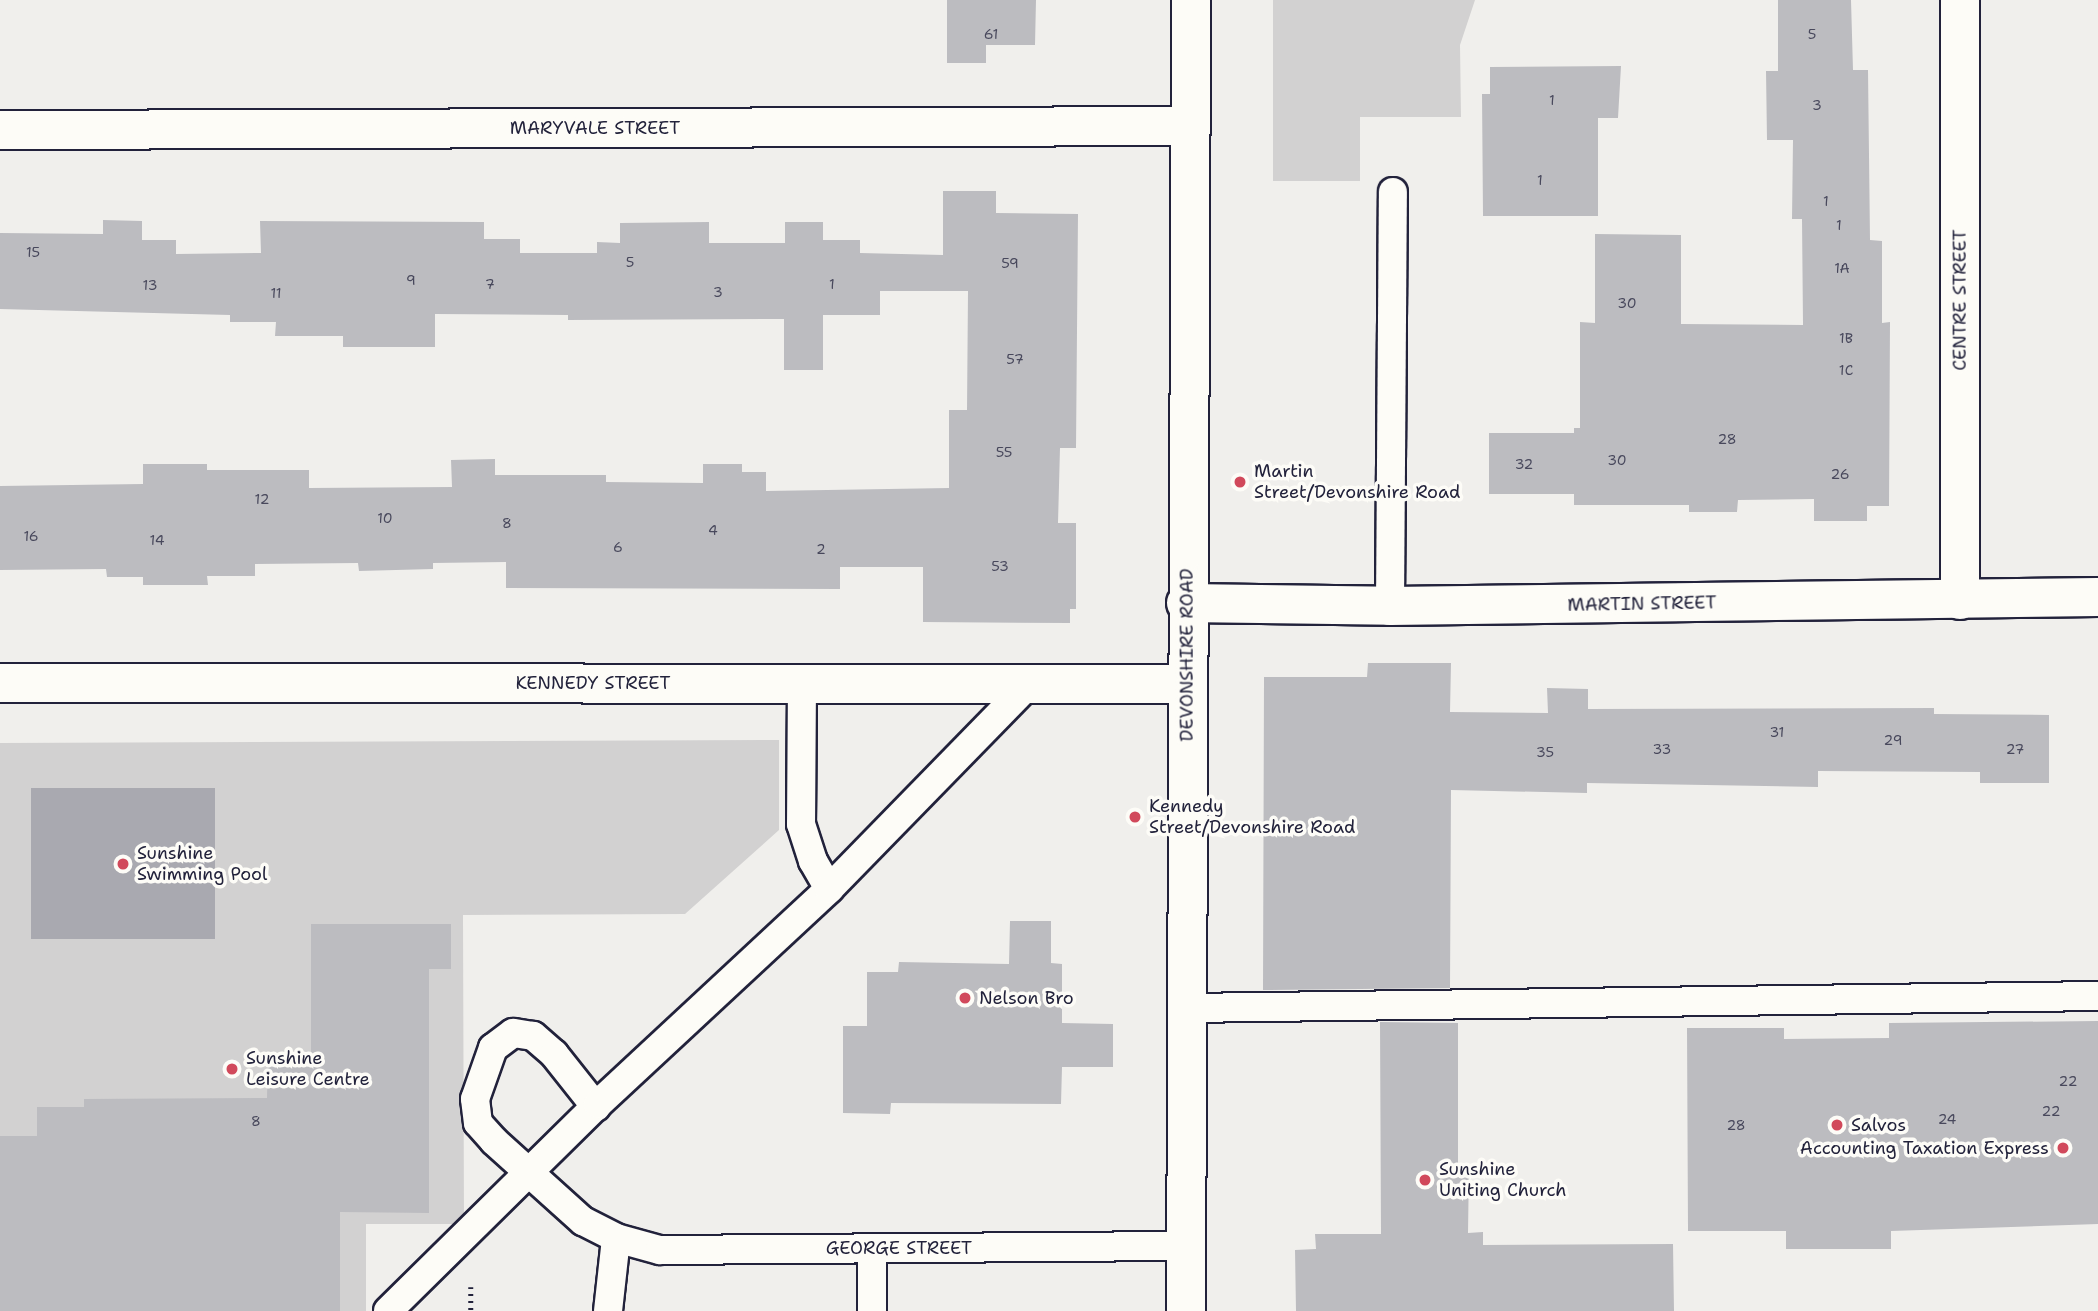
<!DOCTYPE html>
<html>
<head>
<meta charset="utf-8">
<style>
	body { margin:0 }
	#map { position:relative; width:2098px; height:1311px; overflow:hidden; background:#f0efec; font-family:"Shantell Sans",sans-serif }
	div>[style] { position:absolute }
	.green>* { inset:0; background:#d2d1d1 }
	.water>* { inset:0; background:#a9a9b0; transform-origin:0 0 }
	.building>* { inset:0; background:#bcbcc0 }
	.path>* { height:4.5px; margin-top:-2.25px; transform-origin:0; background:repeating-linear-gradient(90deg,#22223b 0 2px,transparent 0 7px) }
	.roads { filter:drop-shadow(2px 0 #22223b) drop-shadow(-2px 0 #22223b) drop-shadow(0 2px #22223b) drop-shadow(0 -2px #22223b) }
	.service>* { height:28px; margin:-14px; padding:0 14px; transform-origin:14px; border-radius:14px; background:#fdfcf7 }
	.minor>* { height:38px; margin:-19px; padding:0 19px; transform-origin:19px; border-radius:19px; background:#fdfcf7 }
	.tertiary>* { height:38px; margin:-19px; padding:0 19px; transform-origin:19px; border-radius:19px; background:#fdfcf7 }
	.dots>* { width:19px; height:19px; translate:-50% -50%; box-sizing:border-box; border:4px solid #fdfcf7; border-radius:50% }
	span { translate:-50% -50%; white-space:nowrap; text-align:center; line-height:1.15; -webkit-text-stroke:7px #fdfcf7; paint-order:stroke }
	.number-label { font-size:14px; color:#48485c }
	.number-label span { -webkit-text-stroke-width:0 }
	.street-label { font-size:18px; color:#22223b }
	.poi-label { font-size:18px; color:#22223b }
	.left { translate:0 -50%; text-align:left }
	.right { translate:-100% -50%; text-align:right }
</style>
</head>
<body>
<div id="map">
	<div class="green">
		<i style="clip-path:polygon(1273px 0,1475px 0,1460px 45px,1461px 117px,1360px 117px,1360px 181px,1273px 181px)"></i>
		<i style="clip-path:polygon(779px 740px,779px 830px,685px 914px,463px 915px,464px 1224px,366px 1224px,366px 1311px,108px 1311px,0 1297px,0 743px)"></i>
	</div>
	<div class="water">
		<i style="left:31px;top:788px;width:184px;height:151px"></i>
	</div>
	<div class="building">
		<i style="clip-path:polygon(947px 0,1036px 0,1035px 45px,986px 45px,986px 63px,947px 63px)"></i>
		<i style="clip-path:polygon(1778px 0,1851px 0,1853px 70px,1868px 70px,1870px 240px,1882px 241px,1882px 323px,1890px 322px,1889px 506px,1867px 506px,1867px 521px,1814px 521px,1814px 499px,1738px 500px,1737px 512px,1689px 512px,1689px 505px,1574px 505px,1574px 494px,1489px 494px,1489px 433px,1574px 433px,1574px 428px,1580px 428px,1580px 322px,1595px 323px,1595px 234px,1681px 235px,1681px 324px,1803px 325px,1802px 219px,1792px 219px,1793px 140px,1767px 140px,1766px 71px,1778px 71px)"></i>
		<i style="clip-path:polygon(1621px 66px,1618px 118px,1598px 118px,1598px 216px,1483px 216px,1482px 94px,1490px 94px,1490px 67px)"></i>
		<i style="clip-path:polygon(943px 191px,996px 191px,996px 213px,1078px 214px,1076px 448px,1060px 448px,1058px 523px,1076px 523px,1076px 609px,1070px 609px,1070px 623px,923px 622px,923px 567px,840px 567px,840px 589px,506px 588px,506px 562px,433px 563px,433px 569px,359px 571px,358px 563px,255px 564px,255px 576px,207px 576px,208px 585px,143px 585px,143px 577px,107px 577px,106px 569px,0 570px,0 486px,143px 484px,143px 464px,207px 464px,207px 470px,309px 470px,309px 488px,452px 487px,451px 460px,495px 459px,495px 475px,606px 475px,606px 482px,703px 483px,703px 464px,742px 464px,742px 472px,766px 472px,766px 491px,949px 488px,949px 410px,967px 410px,968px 291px,880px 291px,880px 315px,823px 315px,823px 370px,784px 370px,784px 319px,568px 320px,568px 315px,435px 314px,435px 347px,343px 347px,343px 336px,275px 336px,276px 322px,230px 322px,230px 315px,0 309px,0 233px,103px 234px,103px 220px,142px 221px,142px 240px,176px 240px,176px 254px,261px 253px,260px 221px,484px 222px,484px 239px,520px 239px,520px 253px,597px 253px,597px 242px,620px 243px,620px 223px,709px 222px,709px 243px,785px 243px,785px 222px,823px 222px,823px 240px,860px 240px,860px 253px,943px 255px)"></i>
		<i style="clip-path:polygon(1368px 663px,1451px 663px,1450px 712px,1548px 713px,1547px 688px,1588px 689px,1588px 709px,1934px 708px,1934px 714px,2049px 715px,2049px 783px,1980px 783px,1980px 772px,1818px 771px,1818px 787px,1587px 783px,1587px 793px,1451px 790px,1450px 988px,1263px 990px,1264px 677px,1367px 677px)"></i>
		<i style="clip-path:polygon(1010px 921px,1051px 921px,1051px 963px,1062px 964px,1062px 1023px,1113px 1024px,1113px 1067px,1062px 1067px,1061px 1104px,891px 1103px,890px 1114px,843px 1113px,843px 1026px,867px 1026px,867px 972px,898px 972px,899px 962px,1009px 964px)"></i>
		<i style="clip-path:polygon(311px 924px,451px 924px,451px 969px,429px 969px,429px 1213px,340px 1212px,340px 1311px,0 1311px,0 1136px,37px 1136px,37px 1107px,84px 1107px,84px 1099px,267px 1098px,268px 1054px,311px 1054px)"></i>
		<i style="clip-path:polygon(2098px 1021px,2098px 1224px,1891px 1231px,1891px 1249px,1786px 1249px,1786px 1231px,1688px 1231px,1687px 1028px,1784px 1028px,1784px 1039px,1889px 1038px,1889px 1023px)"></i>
		<i style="clip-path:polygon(1380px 1022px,1458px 1023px,1458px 1166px,1469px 1166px,1468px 1233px,1483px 1232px,1483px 1245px,1673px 1244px,1674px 1311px,1296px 1311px,1295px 1250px,1316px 1249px,1315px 1234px,1381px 1234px)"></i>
	</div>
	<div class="path">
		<i style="left:471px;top:1287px;width:24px;rotate:90deg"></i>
	</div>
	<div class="roads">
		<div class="service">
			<i style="left:1390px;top:606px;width:414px;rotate:-89.6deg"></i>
			<i style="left:802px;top:683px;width:141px;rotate:90.4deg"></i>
			<i style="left:801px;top:824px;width:39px;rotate:72deg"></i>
			<i style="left:813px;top:861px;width:32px;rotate:60deg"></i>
			<i style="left:1186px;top:1008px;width:912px;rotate:-0.75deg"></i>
			<i style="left:596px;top:1107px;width:68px;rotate:-128.4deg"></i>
			<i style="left:554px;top:1054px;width:28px;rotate:-139deg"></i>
			<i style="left:533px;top:1036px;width:20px;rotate:-171deg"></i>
			<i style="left:513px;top:1033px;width:25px;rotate:143deg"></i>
			<i style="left:493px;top:1048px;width:54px;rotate:109.4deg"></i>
			<i style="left:475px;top:1099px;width:24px;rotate:83deg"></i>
			<i style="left:478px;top:1123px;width:24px;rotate:48deg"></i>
			<i style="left:494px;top:1141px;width:120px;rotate:42deg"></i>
			<i style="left:583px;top:1221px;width:37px;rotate:27deg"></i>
			<i style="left:616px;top:1238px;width:46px;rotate:15.3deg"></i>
			<i style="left:660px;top:1250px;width:525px;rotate:-0.44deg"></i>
			<i style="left:872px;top:1248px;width:63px;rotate:90deg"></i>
			<i style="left:388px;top:1311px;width:295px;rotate:-44.6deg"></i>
			<i style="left:598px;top:1104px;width:316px;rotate:-42.9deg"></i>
			<i style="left:829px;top:889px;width:286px;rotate:-45.7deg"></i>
			<i style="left:608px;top:1311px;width:73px;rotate:-83.7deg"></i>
		</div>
		<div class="minor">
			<i style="left:0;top:130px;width:1190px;rotate:-0.19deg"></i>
			<i style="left:1960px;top:600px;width:600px;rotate:-90deg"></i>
			<i style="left:1186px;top:603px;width:204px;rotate:0.8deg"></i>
			<i style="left:1390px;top:606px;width:708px;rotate:-0.73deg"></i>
			<i style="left:0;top:683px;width:1186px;rotate:0.05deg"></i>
		</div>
		<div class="tertiary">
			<i style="left:1186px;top:1311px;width:1311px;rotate:-89.78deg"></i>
		</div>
	</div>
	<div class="dots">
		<i style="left:1240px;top:482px;background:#d1495b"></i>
		<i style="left:1135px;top:817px;background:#d1495b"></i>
		<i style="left:123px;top:864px;background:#d1495b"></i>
		<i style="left:965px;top:998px;background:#d1495b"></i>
		<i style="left:232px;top:1069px;background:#d1495b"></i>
		<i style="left:1837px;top:1125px;background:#d1495b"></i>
		<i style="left:2063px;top:1148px;background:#d1495b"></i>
		<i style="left:1425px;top:1180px;background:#d1495b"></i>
	</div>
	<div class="number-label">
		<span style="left:991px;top:34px">61</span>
		<span style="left:1812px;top:34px">5</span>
		<span style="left:1552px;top:100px">1</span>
		<span style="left:1817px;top:105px">3</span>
		<span style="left:1540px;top:180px">1</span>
		<span style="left:1826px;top:201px">1</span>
		<span style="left:1839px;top:225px">1</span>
		<span style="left:33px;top:252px">15</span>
		<span style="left:630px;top:262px">5</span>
		<span style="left:1010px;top:263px">59</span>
		<span style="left:1842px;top:268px">1A</span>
		<span style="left:411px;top:280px">9</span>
		<span style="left:490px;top:284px">7</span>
		<span style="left:832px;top:284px">1</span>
		<span style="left:150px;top:285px">13</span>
		<span style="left:718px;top:292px">3</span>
		<span style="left:276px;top:293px">11</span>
		<span style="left:1627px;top:303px">30</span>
		<span style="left:1846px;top:338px">1B</span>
		<span style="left:1015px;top:359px">57</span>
		<span style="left:1846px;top:370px">1C</span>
		<span style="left:1727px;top:439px">28</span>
		<span style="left:1004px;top:452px">55</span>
		<span style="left:1617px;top:460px">30</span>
		<span style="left:1524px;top:464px">32</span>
		<span style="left:1840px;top:474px">26</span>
		<span style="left:262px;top:499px">12</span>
		<span style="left:385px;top:518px">10</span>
		<span style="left:507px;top:523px">8</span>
		<span style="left:713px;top:530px">4</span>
		<span style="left:31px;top:536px">16</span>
		<span style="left:157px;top:540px">14</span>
		<span style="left:618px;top:547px">6</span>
		<span style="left:821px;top:549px">2</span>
		<span style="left:1000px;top:566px">53</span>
		<span style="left:1777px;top:732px">31</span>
		<span style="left:1893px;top:740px">29</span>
		<span style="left:1662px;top:749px">33</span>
		<span style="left:2015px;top:749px">27</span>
		<span style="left:1545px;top:752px">35</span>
		<span style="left:2068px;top:1081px">22</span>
		<span style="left:2051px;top:1111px">22</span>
		<span style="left:1947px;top:1119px">24</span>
		<span style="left:256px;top:1121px">8</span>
		<span style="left:1736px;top:1125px">28</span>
	</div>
	<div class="street-label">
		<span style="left:595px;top:128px">MARYVALE STREET</span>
		<span style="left:1960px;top:300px;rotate:-90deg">CENTRE STREET</span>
		<span style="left:1642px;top:604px;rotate:-1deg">MARTIN STREET</span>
		<span style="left:1187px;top:655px;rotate:-90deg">DEVONSHIRE ROAD</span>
		<span style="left:593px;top:683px">KENNEDY STREET</span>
		<span style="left:899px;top:1248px">GEORGE STREET</span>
	</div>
	<div class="poi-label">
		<span class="left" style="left:1254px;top:482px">Martin<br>Street/Devonshire Road</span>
		<span class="left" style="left:1149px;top:817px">Kennedy<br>Street/Devonshire Road</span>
		<span class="left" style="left:137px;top:864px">Sunshine<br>Swimming Pool</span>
		<span class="left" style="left:979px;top:998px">Nelson Bro</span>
		<span class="left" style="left:246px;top:1069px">Sunshine<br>Leisure Centre</span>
		<span class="left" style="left:1851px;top:1125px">Salvos</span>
		<span class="right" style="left:2049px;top:1148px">Accounting Taxation Express</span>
		<span class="left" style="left:1439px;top:1180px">Sunshine<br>Uniting Church</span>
	</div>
</div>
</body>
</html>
